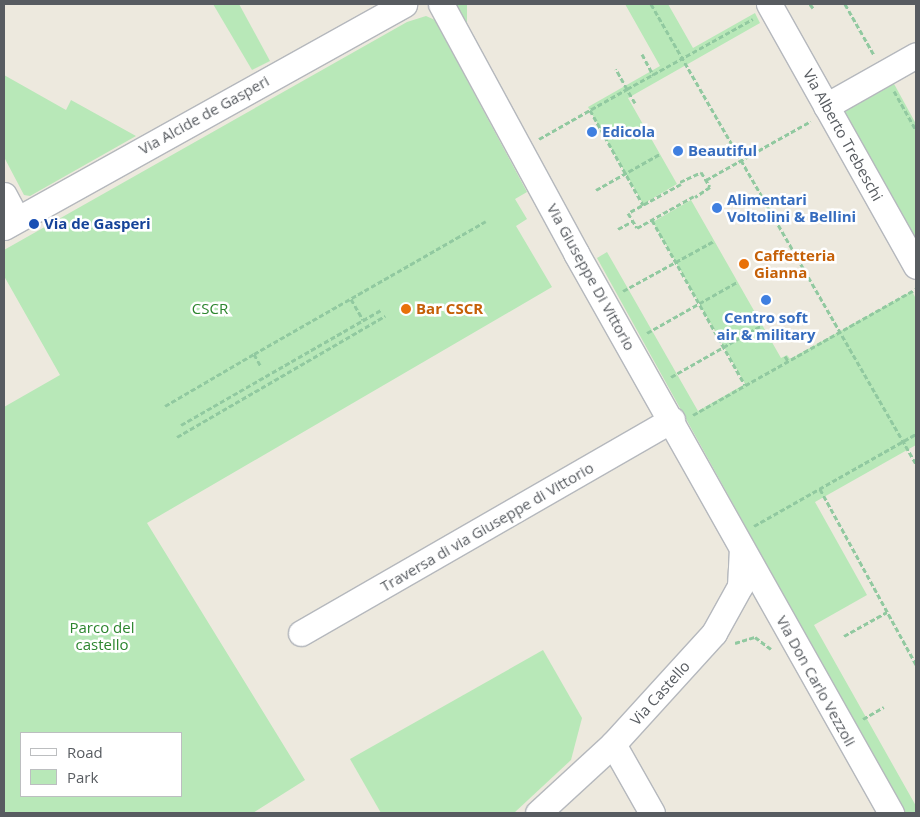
<!DOCTYPE html>
<html>
<head>
<meta charset="utf-8">
<style>
	body { margin:0 }
	#map { position:relative; width:920px; height:817px; overflow:hidden; background:#ede9de; font-family:"Open Sans",sans-serif }
	div>[style] { position:absolute }
	.green>* { inset:0; background:#b8e8b8; transform-origin:0 0 }
	.path>* { height:3px; margin-top:-1.5px; transform-origin:0; background:repeating-linear-gradient(90deg,#91c9a0 0 5px,transparent 0 7.5px) }
	.roads { filter:drop-shadow(1px 0 #b5b8bd) drop-shadow(-1px 0 #b5b8bd) drop-shadow(0 1px #b5b8bd) drop-shadow(0 -1px #b5b8bd) }
	.minor>* { height:25px; margin:-12.5px; padding:0 12.5px; transform-origin:12.5px; border-radius:12.5px; background:#fff }
	.dots>* { width:14px; height:14px; translate:-50% -50%; box-sizing:border-box; border:2px solid #fff; border-radius:50% }
	span { translate:-50% -50%; white-space:nowrap; text-align:center; line-height:1.15; -webkit-text-stroke:5px #fff; paint-order:stroke }
	.street-label { font-size:15px; color:#585c61 }
	.shop-label { font-size:15px; color:#366cbe; font-weight:700 }
	.left { translate:0 -50%; text-align:left }
	.transit-label { font-size:15px; color:#164399; font-weight:700 }
	.food-label { font-size:15px; color:#c56008; font-weight:700 }
	.park-label { font-size:15px; color:#2c852e }
	.frame { position:absolute; inset:0; border:5px solid #585c61; pointer-events:none }
	.legend { position:absolute; left:20px; top:732px; width:162px; height:65px; box-sizing:border-box; background:#fff; border:1px solid #bcbec0; margin:0; padding:6px 9px; list-style:none; font-size:15px; color:#585c61 }
	.legend li { display:flex; align-items:center; gap:10px; height:25px }
	.legend b { width:25px; border:1px solid #bcbec0 }
</style>
</head>
<body>
<div id="map">
	<div class="green">
		<i style="clip-path:polygon(213px 4px,239px 4px,270px 61px,252px 70px)"></i>
		<i style="left:454px;top:4px;width:13px;height:263px"></i>
		<i style="clip-path:polygon(625px 4px,668px 4px,693px 48px,755px 13px,760px 23px,628px 98px,677px 184px,643px 204px,588px 107px,660px 66px)"></i>
		<i style="clip-path:polygon(evenodd,426px 16px,435px 20px,527px 192px,515px 199px,527px 219px,516px 226px,552px 287px,147px 523px,305px 780px,253px 813px,4px 813px,4px 407px,60px 375px,4px 276px,4px 250px,407px 22px,426px 16px,21px 733px,181px 733px,181px 796px,21px 796px,21px 733px)"></i>
		<i style="clip-path:polygon(4px 75px,66px 110px,71px 100px,136px 136px,30px 196px,24px 195px,4px 157px)"></i>
		<i style="clip-path:polygon(893px 82px,916px 124px,916px 244px,842px 111px)"></i>
		<i style="clip-path:polygon(691px 200px,781px 358px,787px 355px,790px 359px,912px 291px,916px 299px,916px 445px,815px 502px,867px 595px,814px 625px,916px 806px,916px 813px,904px 813px,597px 258px,607px 252px,698px 411px,745px 384px,653px 222px)"></i>
		<i style="clip-path:polygon(543px 650px,582px 718px,571px 760px,514px 813px,381px 813px,350px 759px)"></i>
	</div>
	<div class="path">
		<i style="left:651px;top:4px;width:531px;rotate:60.05deg"></i>
		<i style="left:810px;top:4px;width:5px;rotate:53deg"></i>
		<i style="left:845px;top:4px;width:59px;rotate:60.4deg"></i>
		<i style="left:642px;top:54px;width:24px;rotate:62deg"></i>
		<i style="left:894px;top:91px;width:45px;rotate:60.6deg"></i>
		<i style="left:635px;top:103px;width:16px;rotate:-120deg"></i>
		<i style="left:627px;top:89px;width:144px;rotate:-29.1deg"></i>
		<i style="left:590px;top:110px;width:109px;rotate:60.8deg"></i>
		<i style="left:539px;top:139px;width:101px;rotate:-29.6deg"></i>
		<i style="left:627px;top:89px;width:23px;rotate:-119deg"></i>
		<i style="left:706px;top:180px;width:120px;rotate:-29.3deg"></i>
		<i style="left:680px;top:182px;width:23px;rotate:-25deg"></i>
		<i style="left:701px;top:172px;width:17px;rotate:59deg"></i>
		<i style="left:710px;top:187px;width:18px;rotate:146deg"></i>
		<i style="left:681px;top:184px;width:60px;rotate:151.3deg"></i>
		<i style="left:628px;top:213px;width:17px;rotate:59deg"></i>
		<i style="left:637px;top:228px;width:65px;rotate:-29.3deg"></i>
		<i style="left:596px;top:190px;width:73px;rotate:-29.4deg"></i>
		<i style="left:652px;top:220px;width:189px;rotate:60.6deg"></i>
		<i style="left:618px;top:229px;width:17px;rotate:-28deg"></i>
		<i style="left:623px;top:291px;width:104px;rotate:-28.8deg"></i>
		<i style="left:351px;top:299px;width:24px;rotate:60deg"></i>
		<i style="left:647px;top:333px;width:103px;rotate:-29.5deg"></i>
		<i style="left:254px;top:354px;width:267px;rotate:-29.8deg"></i>
		<i style="left:785px;top:356px;width:6px;rotate:59deg"></i>
		<i style="left:671px;top:377px;width:105px;rotate:-29.7deg"></i>
		<i style="left:165px;top:406px;width:103px;rotate:-30.3deg"></i>
		<i style="left:254px;top:354px;width:13px;rotate:61deg"></i>
		<i style="left:693px;top:415px;width:256px;rotate:-29.5deg"></i>
		<i style="left:181px;top:425px;width:231px;rotate:-29.9deg"></i>
		<i style="left:177px;top:437px;width:241px;rotate:-30.2deg"></i>
		<i style="left:820px;top:489px;width:200px;rotate:61.3deg"></i>
		<i style="left:754px;top:526px;width:186px;rotate:-29.6deg"></i>
		<i style="left:844px;top:636px;width:49px;rotate:-29.2deg"></i>
		<i style="left:735px;top:643px;width:21px;rotate:-17deg"></i>
		<i style="left:755px;top:637px;width:20px;rotate:37deg"></i>
		<i style="left:863px;top:719px;width:24px;rotate:-30deg"></i>
	</div>
	<div class="roads">
		<div class="minor">
			<i style="left:441px;top:4px;width:283px;rotate:61.5deg"></i>
			<i style="left:576px;top:253px;width:643px;rotate:60.64deg"></i>
			<i style="left:769px;top:4px;width:300px;rotate:60.7deg"></i>
			<i style="left:826px;top:106px;width:103px;rotate:-29.5deg"></i>
			<i style="left:4px;top:195px;width:27px;rotate:62deg"></i>
			<i style="left:4px;top:227px;width:458px;rotate:-29.1deg"></i>
			<i style="left:301px;top:633px;width:428px;rotate:-29.9deg"></i>
			<i style="left:613px;top:744px;width:79px;rotate:60.5deg"></i>
			<i style="left:538px;top:813px;width:102px;rotate:-42.6deg"></i>
			<i style="left:613px;top:744px;width:150px;rotate:-47.7deg"></i>
			<i style="left:714px;top:633px;width:54px;rotate:-61deg"></i>
			<i style="left:740px;top:586px;width:37px;rotate:-87deg"></i>
		</div>
	</div>
	<div class="dots">
		<i style="left:592px;top:132px;background:#3f7fe0"></i>
		<i style="left:678px;top:151px;background:#3f7fe0"></i>
		<i style="left:717px;top:208px;background:#3f7fe0"></i>
		<i style="left:34px;top:224px;background:#1a4fb4"></i>
		<i style="left:744px;top:264px;background:#e8710a"></i>
		<i style="left:766px;top:300px;background:#3f7fe0"></i>
		<i style="left:406px;top:309px;background:#e8710a"></i>
	</div>
	<div class="street-label">
		<span style="left:204px;top:115px;rotate:-29deg">Via Alcide de Gasperi</span>
		<span style="left:843px;top:135px;rotate:61deg">Via Alberto Trebeschi</span>
		<span style="left:591px;top:277px;rotate:61deg">Via Giuseppe Di Vittorio</span>
		<span style="left:487px;top:527px;rotate:-30deg">Traversa di via Giuseppe di Vittorio</span>
		<span style="left:816px;top:681px;rotate:61deg">Via Don Carlo Vezzoli</span>
		<span style="left:660px;top:693px;rotate:-48deg">Via Castello</span>
	</div>
	<div class="shop-label">
		<span class="left" style="left:602px;top:132px">Edicola</span>
		<span class="left" style="left:688px;top:151px">Beautiful</span>
		<span class="left" style="left:727px;top:208px">Alimentari<br>Voltolini &amp; Bellini</span>
		<span style="left:766px;top:326px">Centro soft<br>air &amp; military</span>
	</div>
	<div class="transit-label">
		<span class="left" style="left:44px;top:224px">Via de Gasperi</span>
	</div>
	<div class="food-label">
		<span class="left" style="left:754px;top:264px">Caffetteria<br>Gianna</span>
		<span class="left" style="left:416px;top:309px">Bar CSCR</span>
	</div>
	<div class="park-label">
		<span style="left:210px;top:309px">CSCR</span>
		<span style="left:102px;top:636px">Parco del<br>castello</span>
	</div>
	<div class="frame"></div>
	<ul class="legend">
	<li><b style="height:6px;background:#fff"></b>Road</li>
	<li><b style="height:14px;background:#b8e8b8"></b>Park</li>
	</ul>
</div>
</body>
</html>
